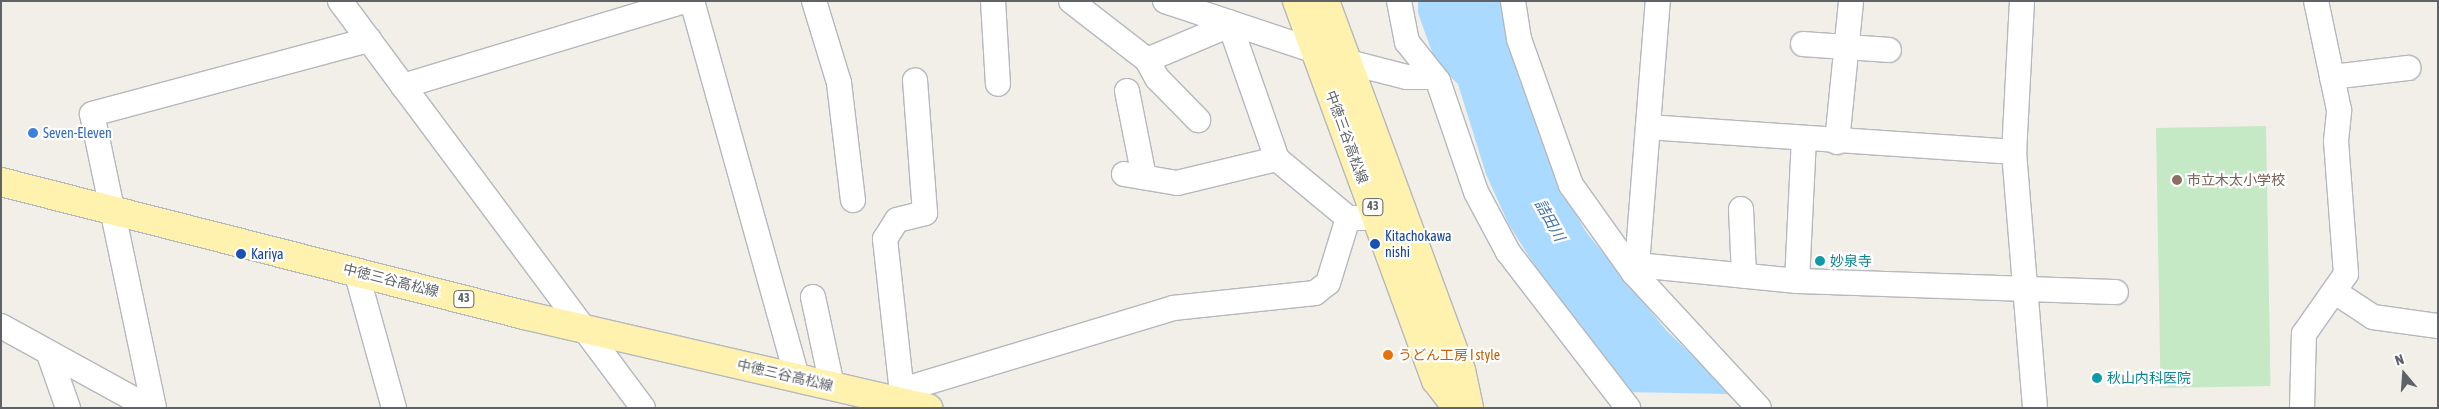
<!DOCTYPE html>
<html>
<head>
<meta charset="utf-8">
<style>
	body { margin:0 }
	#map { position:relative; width:2439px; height:409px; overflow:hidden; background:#f1efe8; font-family:"Asap Condensed","Noto Sans JP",sans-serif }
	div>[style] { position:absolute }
	.green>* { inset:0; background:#c5e8c5; transform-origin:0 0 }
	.water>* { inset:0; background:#aadaff }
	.pier>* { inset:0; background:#f1efe8 }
	.roads { filter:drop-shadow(1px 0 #b5b8bc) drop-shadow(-1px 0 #b5b8bc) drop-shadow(0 1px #b5b8bc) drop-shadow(0 -1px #b5b8bc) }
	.minor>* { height:24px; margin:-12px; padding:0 12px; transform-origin:12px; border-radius:12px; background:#fff }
	.major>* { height:28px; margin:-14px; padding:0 14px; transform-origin:14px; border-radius:14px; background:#fff2af }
	.dots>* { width:14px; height:14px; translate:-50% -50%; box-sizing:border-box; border:2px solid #fff; border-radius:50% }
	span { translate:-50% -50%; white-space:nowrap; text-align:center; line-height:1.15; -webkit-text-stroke:4.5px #fff; paint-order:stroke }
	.shield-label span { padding:1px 4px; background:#fff; border:1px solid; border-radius:4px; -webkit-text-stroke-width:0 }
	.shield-label { font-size:12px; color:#5f6368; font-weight:700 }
	.shop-label { font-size:14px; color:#366cbe }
	.left { translate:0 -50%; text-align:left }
	.street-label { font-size:14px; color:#5f6368 }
	.education-label { font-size:14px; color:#785e54 }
	.transit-label { font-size:14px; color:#164399 }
	.culture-label { font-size:14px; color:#0d838f }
	.food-label { font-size:14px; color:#c56008 }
	.water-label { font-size:15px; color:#4174aa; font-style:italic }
	.frame { position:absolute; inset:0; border:2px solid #5f6368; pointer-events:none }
	.north { position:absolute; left:2379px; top:349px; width:50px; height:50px; -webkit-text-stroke:4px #fff; paint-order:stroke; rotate:342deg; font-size:14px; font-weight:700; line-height:20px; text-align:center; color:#5f6368 }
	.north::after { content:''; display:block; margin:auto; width:18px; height:22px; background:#5f6368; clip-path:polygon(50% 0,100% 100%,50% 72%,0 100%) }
</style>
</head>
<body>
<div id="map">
	<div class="green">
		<i style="left:2266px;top:126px;width:260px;height:110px;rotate:89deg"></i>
	</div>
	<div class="water">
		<i style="clip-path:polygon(1418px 1px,1505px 1px,1556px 177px,1586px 232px,1666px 330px,1746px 408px,1639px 408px,1554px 296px,1509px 225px,1486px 174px,1458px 84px,1436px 63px,1418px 13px)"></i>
	</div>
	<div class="pier">
		<i style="clip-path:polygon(1624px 392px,1727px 394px,1746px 408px,1639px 408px)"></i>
	</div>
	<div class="roads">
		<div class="minor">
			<i style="left:340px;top:1px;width:507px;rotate:53.33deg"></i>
			<i style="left:692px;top:1px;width:391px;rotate:74.4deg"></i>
			<i style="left:814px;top:1px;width:86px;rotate:73deg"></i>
			<i style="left:839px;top:83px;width:118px;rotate:83.2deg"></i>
			<i style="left:993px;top:1px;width:83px;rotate:86.6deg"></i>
			<i style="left:1071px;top:1px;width:96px;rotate:37.8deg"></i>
			<i style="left:1147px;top:60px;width:21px;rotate:61deg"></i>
			<i style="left:1157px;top:78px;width:59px;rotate:45.7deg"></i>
			<i style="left:1165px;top:1px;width:193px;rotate:18.4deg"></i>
			<i style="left:1348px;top:62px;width:61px;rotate:14.3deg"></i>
			<i style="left:1407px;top:77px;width:27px"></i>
			<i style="left:1399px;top:1px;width:42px;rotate:79deg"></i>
			<i style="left:1407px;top:42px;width:50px;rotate:51.5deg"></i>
			<i style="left:1438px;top:81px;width:117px;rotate:71.1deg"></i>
			<i style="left:1476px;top:192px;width:68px;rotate:61.9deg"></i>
			<i style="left:1508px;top:252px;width:197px;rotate:52.4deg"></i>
			<i style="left:1513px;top:1px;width:38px;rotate:81deg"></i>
			<i style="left:1519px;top:39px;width:155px;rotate:70.4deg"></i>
			<i style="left:1571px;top:185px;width:107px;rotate:54.5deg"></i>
			<i style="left:1633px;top:272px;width:185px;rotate:47.2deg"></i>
			<i style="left:2022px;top:1px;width:151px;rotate:93deg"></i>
			<i style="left:2014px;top:152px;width:257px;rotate:85.3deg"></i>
			<i style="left:1229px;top:22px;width:145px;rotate:70.7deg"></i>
			<i style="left:1277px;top:159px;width:92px;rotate:39.7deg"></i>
			<i style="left:1348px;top:218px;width:15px"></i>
			<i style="left:1803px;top:44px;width:86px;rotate:4deg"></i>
			<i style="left:1147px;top:60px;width:90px;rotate:-22.9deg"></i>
			<i style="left:2332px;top:77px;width:77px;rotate:-6.8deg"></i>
			<i style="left:403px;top:86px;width:295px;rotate:-16.8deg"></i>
			<i style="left:1127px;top:91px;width:88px;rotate:78.8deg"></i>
			<i style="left:1648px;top:127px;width:367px;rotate:3.9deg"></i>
			<i style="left:1837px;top:142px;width:142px;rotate:-84.3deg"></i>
			<i style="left:1124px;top:174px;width:54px;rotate:9.6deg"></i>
			<i style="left:1177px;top:183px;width:103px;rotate:-13.5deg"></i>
			<i style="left:1741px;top:209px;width:67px;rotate:87.4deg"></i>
			<i style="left:1637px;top:265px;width:161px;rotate:5.7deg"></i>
			<i style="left:1797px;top:281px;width:142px;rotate:-87.2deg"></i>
			<i style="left:356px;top:271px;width:142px;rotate:74.5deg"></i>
			<i style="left:1633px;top:272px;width:8px;rotate:-60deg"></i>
			<i style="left:1637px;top:265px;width:265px;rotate:-85.5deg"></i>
			<i style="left:1797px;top:281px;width:319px;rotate:2deg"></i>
			<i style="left:2335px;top:292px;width:45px;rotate:33.3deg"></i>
			<i style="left:2373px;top:317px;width:66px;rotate:7.9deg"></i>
			<i style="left:813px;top:297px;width:91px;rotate:77.9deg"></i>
			<i style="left:1px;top:326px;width:170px;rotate:28.8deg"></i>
			<i style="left:49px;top:354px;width:57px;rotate:70.6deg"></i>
			<i style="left:902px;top:390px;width:283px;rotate:-16.8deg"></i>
			<i style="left:1173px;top:308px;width:143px;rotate:-6deg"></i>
			<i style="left:1315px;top:293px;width:16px;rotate:-38deg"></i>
			<i style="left:1328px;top:283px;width:68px;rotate:-72.9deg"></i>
			<i style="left:903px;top:402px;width:164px;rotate:-96.3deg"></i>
			<i style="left:885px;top:239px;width:22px;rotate:-58deg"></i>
			<i style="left:897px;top:220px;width:29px;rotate:-14deg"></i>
			<i style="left:925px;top:213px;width:133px;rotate:-94.3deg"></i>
			<i style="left:154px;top:408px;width:300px;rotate:-101.9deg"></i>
			<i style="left:92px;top:114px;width:287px;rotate:-15deg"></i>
			<i style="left:2302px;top:408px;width:74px;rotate:-88.5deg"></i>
			<i style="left:2304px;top:334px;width:73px;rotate:-55deg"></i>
			<i style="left:2346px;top:274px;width:133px;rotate:-94.3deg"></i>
			<i style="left:2336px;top:141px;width:31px;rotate:-84deg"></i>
			<i style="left:2339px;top:110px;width:111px;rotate:-101.9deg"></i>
		</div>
		<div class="major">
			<i style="left:1297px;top:1px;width:404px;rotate:69.9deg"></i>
			<i style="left:1436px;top:380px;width:35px;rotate:53deg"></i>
			<i style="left:1325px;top:1px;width:393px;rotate:69.8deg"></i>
			<i style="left:1461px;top:370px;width:39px;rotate:78deg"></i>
			<i style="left:1px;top:182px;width:540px;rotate:14.27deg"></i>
			<i style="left:524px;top:315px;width:415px;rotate:13deg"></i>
		</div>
	</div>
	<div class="dots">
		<i style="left:33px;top:133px;background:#3f7fe0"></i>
		<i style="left:2177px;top:180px;background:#8d6e63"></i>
		<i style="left:1375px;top:244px;background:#1a4fb4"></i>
		<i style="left:241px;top:254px;background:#1a4fb4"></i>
		<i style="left:1820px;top:261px;background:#0f9aa8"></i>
		<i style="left:1388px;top:355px;background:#e8710a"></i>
		<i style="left:2097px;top:378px;background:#0f9aa8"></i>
	</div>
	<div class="shield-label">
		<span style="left:1373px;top:207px">43</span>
		<span style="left:464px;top:299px">43</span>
	</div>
	<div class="shop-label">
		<span class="left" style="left:43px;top:133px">Seven-Eleven</span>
	</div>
	<div class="street-label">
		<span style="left:1347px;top:137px;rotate:70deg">中徳三谷高松線</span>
		<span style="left:391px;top:280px;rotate:14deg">中徳三谷高松線</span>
		<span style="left:785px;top:375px;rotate:13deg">中徳三谷高松線</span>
	</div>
	<div class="education-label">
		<span class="left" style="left:2187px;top:180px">市立木太小学校</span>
	</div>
	<div class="transit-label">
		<span class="left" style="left:1385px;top:244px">Kitachokawa<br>nishi</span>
		<span class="left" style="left:251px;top:254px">Kariya</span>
	</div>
	<div class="culture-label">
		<span class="left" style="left:1830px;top:261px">妙泉寺</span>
		<span class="left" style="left:2107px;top:378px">秋山内科医院</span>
	</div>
	<div class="food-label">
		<span class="left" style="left:1398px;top:355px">うどん工房 I style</span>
	</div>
	<div class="water-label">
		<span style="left:1550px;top:220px;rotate:61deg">詰田川</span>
	</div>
	<div class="frame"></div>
	<div class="north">N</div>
</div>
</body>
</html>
